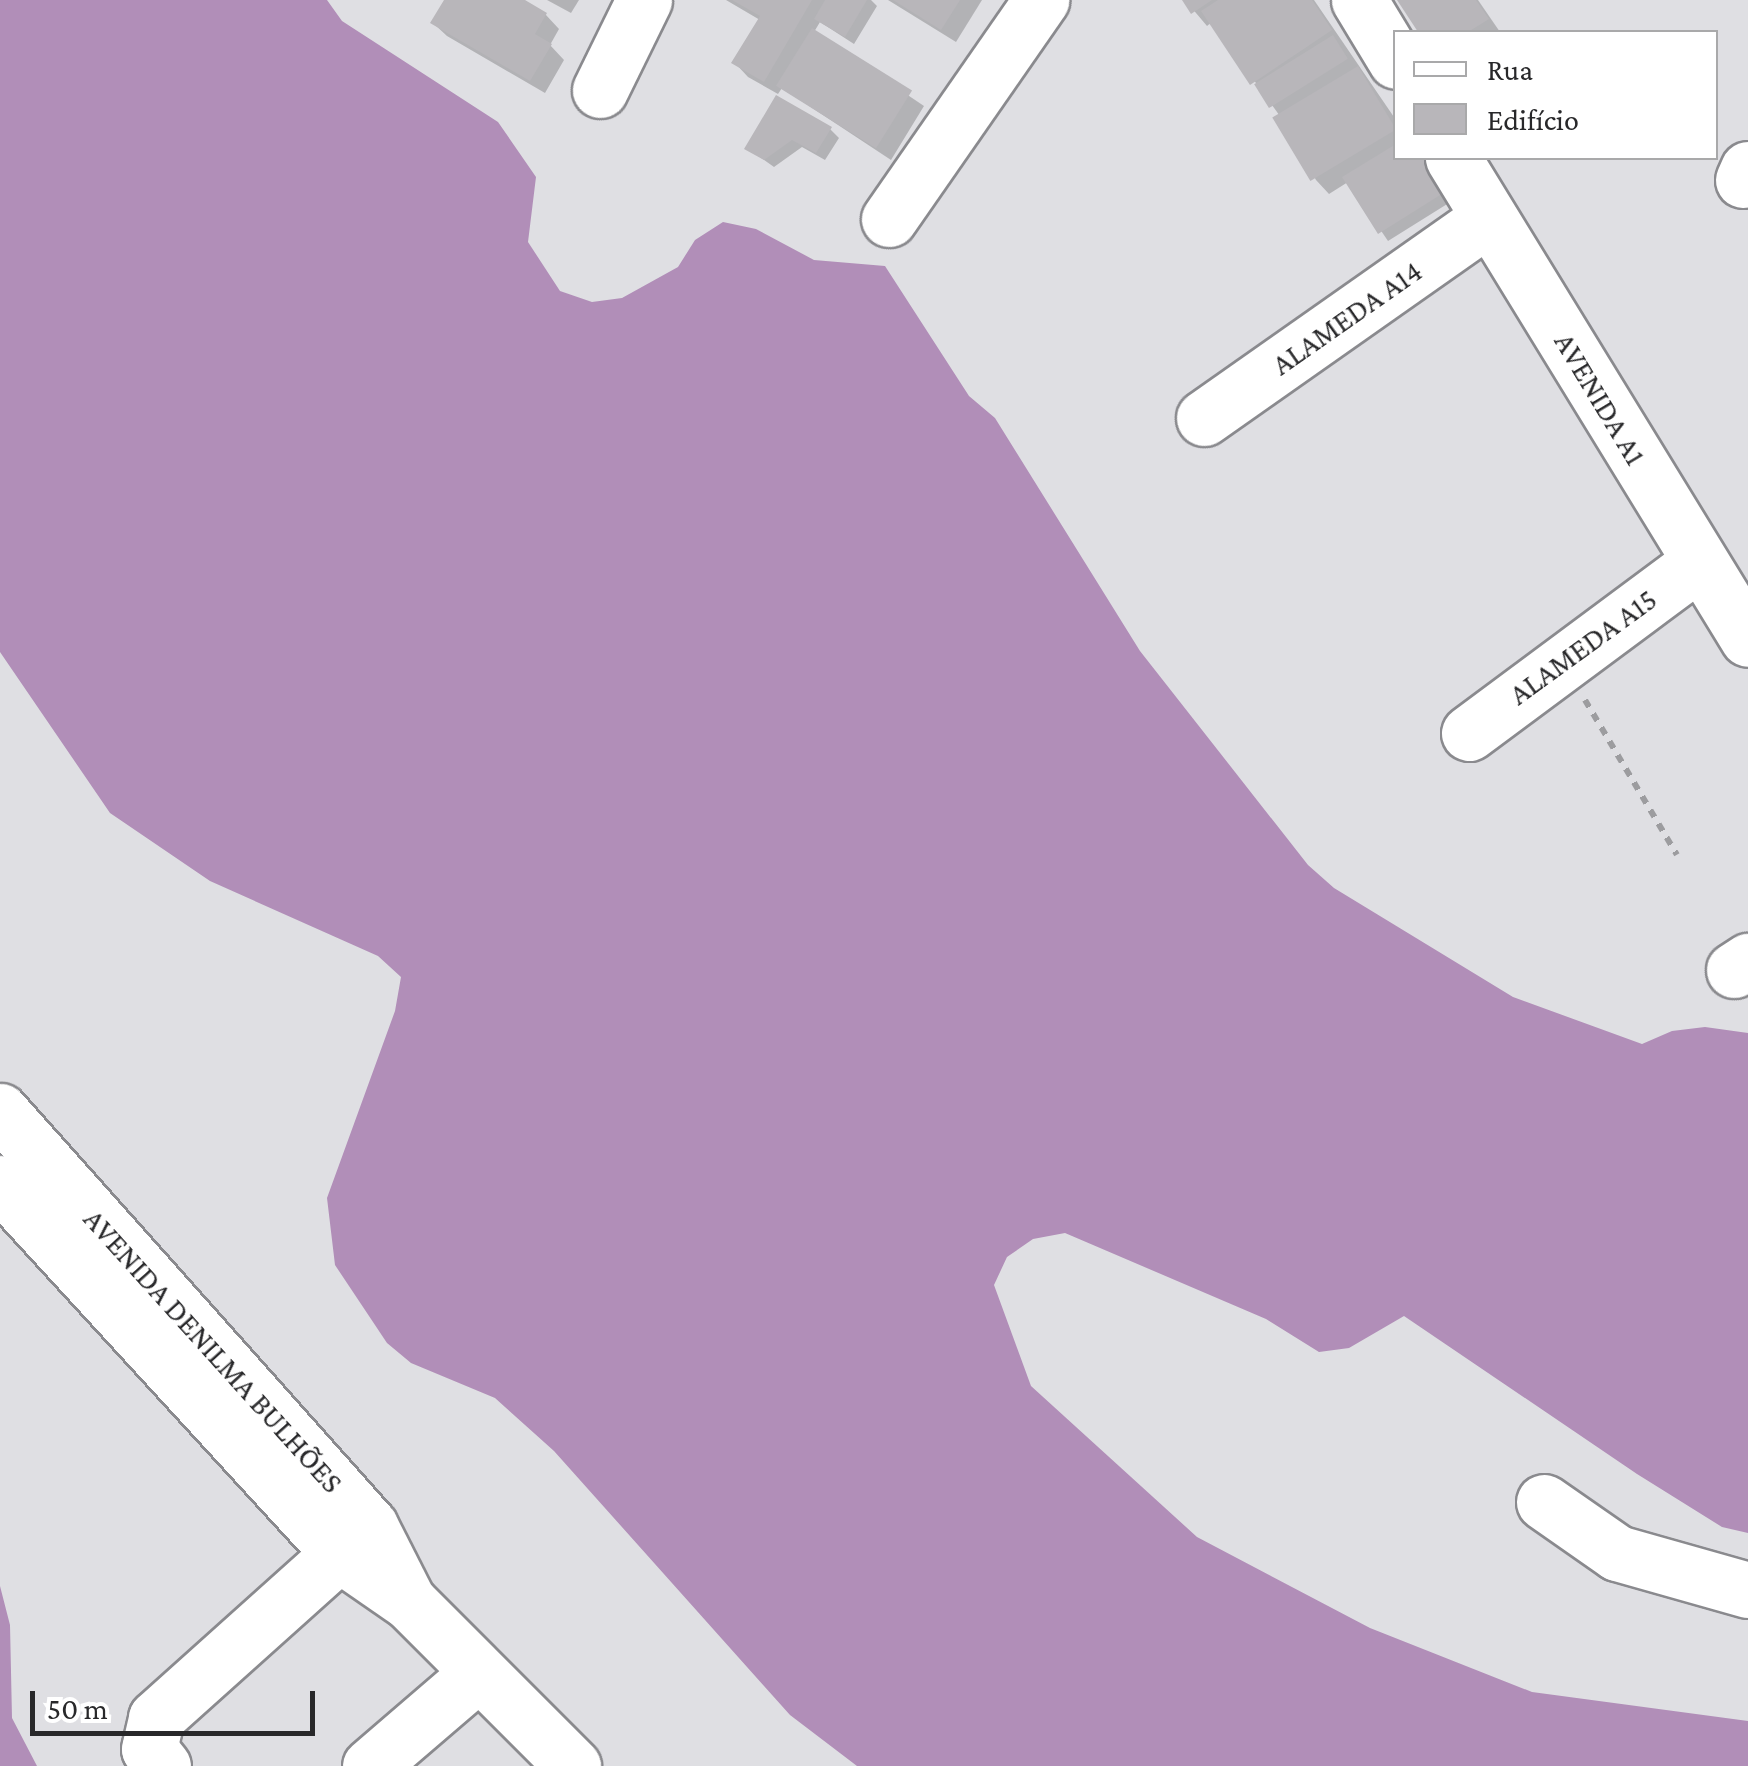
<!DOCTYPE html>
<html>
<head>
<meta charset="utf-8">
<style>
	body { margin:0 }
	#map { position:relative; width:1748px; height:1766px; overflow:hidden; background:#dfdfe3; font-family:"Crimson Pro",serif }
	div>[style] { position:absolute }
	.forest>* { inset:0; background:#b18eb8 }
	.shadow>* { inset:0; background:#0003 }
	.building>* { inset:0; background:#b8b6ba; transform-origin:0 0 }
	.path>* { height:6px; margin-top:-3px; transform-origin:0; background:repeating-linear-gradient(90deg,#9c9c9f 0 8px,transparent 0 16px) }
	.roads { filter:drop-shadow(2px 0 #8a8a8e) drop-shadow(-2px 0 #8a8a8e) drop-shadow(0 2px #8a8a8e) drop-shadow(0 -2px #8a8a8e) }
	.minor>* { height:55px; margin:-27.5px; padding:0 27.5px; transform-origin:27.5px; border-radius:27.5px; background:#fff }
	span { translate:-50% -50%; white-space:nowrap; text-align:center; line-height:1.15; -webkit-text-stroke:9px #fff; paint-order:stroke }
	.street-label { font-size:30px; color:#28282a }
	.legend { position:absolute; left:1393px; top:30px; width:325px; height:130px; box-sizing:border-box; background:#fff; border:2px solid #a9a9aa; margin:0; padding:12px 18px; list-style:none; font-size:30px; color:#28282a }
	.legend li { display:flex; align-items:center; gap:20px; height:50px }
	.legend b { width:50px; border:2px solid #a9a9aa }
	.scale { position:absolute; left:30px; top:1691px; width:285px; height:45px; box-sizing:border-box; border:5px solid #28282a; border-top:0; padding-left:12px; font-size:30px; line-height:35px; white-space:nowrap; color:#28282a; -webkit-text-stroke:8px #fff; paint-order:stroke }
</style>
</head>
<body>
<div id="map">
	<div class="forest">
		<i style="clip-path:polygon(0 0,327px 0,342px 21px,498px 122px,536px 177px,528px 242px,560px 291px,592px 302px,622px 298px,678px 267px,695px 240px,723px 222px,756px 229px,814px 260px,885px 266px,969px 396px,995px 418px,1140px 651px,1308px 865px,1334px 888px,1513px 997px,1642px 1044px,1672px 1031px,1705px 1027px,1748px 1033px,1748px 1533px,1722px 1527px,1637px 1474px,1404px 1316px,1349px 1348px,1319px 1352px,1266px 1319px,1065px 1233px,1033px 1239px,1007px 1257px,994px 1285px,1031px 1386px,1197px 1537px,1370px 1628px,1532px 1692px,1748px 1721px,1748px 1766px,857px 1766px,790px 1715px,554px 1451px,495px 1398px,411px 1363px,387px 1343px,335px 1265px,327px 1198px,395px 1011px,401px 977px,378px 956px,210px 881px,110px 813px,0 652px)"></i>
		<i style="clip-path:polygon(0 1586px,10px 1625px,12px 1718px,37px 1766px,0 1766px)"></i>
	</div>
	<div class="shadow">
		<i style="clip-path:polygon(447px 0,520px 0,546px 15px,559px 29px,550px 45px,564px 60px,545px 93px,447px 36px,433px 23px)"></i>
		<i style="clip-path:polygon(547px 0,579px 0,571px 13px)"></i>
		<i style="clip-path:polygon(726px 0,871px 0,877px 6px,854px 44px,820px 22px,814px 32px,924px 106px,891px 160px,782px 88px,778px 94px,748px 77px,735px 63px,760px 20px)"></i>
		<i style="clip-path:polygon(888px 0,982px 0,956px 42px)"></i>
		<i style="clip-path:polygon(1185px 0,1314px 0,1396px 120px,1396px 158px,1425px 158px,1452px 201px,1388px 241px,1348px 182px,1329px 194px,1316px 180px,1282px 119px,1212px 22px,1207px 26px)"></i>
		<i style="clip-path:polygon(1400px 0,1478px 0,1500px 32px,1421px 32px)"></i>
		<i style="clip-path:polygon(830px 129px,839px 138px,825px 160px,802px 147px,774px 167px,747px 148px)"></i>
	</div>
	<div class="building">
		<i style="clip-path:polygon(444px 0,525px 0,547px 13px,535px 34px,552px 44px,530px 81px,430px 23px)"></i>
		<i style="clip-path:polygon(732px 0,812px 0,764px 82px,731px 63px,760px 16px)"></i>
		<i style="clip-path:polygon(825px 0,867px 0,845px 37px,814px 19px)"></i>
		<i style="clip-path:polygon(893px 0,960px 0,941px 30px)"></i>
		<i style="clip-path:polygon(1182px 0,1212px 0,1191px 14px)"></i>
		<i style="clip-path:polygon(1218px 0,1312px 0,1332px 30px,1250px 85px,1201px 11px)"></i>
		<i style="clip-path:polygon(1397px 0,1476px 0,1489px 19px,1468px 32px,1418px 32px)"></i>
		<i style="left:812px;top:28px;width:118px;height:68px;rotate:32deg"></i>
		<i style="left:1333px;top:35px;width:28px;height:93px;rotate:58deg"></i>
		<i style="left:1358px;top:66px;width:74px;height:100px;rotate:59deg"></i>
		<i style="clip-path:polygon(776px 95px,832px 127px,816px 153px,792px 140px,764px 160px,744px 149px)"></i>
		<i style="clip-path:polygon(1396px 144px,1396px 158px,1424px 158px,1445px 192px,1378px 234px,1342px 177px)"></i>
	</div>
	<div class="path">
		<i style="left:1585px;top:700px;width:180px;rotate:59.3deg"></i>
	</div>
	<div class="roads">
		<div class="minor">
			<i style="left:1359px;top:0;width:71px;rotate:58.8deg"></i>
			<i style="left:600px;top:90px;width:100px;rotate:-63.9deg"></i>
			<i style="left:1453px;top:158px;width:564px;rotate:58.48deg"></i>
			<i style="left:1743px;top:180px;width:12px;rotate:-66deg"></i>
			<i style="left:889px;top:219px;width:267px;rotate:-55.2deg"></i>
			<i style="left:1204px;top:418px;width:348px;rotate:-35.1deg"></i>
			<i style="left:1469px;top:733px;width:287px;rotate:-36.6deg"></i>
			<i style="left:1734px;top:970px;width:17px;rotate:-33deg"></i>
			<i style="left:0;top:1111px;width:556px;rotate:48.28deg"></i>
			<i style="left:370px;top:1526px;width:77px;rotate:63.1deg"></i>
			<i style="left:0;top:1183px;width:505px;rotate:47.49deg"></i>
			<i style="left:341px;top:1555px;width:83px;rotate:34.7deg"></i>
			<i style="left:409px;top:1602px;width:232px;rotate:45deg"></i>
			<i style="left:1544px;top:1502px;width:89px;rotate:34.9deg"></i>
			<i style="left:1617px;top:1553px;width:136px;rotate:15.8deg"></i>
			<i style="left:163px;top:1766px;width:22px;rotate:-129deg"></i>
			<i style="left:149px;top:1749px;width:32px;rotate:-77deg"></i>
			<i style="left:156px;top:1718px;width:283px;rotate:-41.9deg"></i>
			<i style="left:370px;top:1766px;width:141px;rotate:-40.7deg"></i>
		</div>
	</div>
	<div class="street-label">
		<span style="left:1347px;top:318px;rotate:-35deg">ALAMEDA A14</span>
		<span style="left:1600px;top:399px;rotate:59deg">AVENIDA A1</span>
		<span style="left:1583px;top:647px;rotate:-36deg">ALAMEDA A15</span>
		<span style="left:213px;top:1351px;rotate:48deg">AVENIDA DENILMA BULHÕES</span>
	</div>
	<ul class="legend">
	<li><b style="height:12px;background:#fff"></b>Rua</li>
	<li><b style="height:28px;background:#b8b6ba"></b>Edifício</li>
	</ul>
	<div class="scale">50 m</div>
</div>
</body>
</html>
